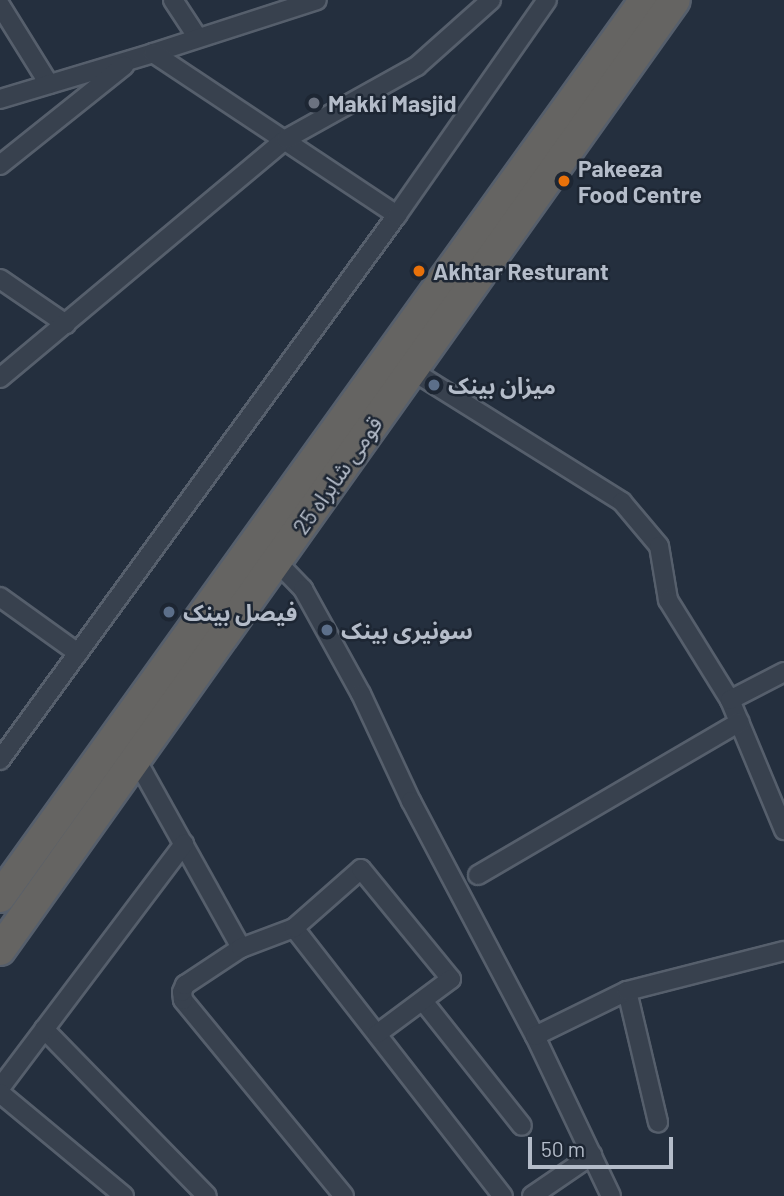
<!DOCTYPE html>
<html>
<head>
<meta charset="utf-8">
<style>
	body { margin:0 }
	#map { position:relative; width:784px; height:1196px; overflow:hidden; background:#242f3e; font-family:Barlow,"Noto Sans Arabic",sans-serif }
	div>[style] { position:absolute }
	.roads { filter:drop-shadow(2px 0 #565f6c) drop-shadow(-2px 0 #565f6c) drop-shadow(0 2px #565f6c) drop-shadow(0 -2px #565f6c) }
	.minor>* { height:18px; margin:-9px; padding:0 9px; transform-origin:9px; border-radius:9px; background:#38414e }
	.trunk>* { height:30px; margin:-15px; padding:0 15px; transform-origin:15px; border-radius:15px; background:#656462 }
	.dots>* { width:19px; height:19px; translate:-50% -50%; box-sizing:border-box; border:4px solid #1d2633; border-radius:50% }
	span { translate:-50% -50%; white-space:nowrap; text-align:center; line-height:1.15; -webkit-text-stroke:5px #1d2633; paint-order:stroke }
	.poi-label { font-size:23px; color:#b4bcc9; font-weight:700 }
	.left { translate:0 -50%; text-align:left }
	.street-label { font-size:23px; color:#b4bcc9 }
	.scale { position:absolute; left:528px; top:1137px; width:145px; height:32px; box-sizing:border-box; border:4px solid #b4bcc9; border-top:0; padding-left:9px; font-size:21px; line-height:24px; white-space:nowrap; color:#b4bcc9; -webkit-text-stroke:5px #1d2633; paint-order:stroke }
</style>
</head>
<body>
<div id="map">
	<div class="roads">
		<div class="minor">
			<i style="left:173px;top:0;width:45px;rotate:56.7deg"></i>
			<i style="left:0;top:5px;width:93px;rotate:58.2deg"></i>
			<i style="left:153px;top:53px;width:172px;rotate:-17.9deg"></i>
			<i style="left:0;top:99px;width:160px;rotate:-16.7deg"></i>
			<i style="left:153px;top:53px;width:293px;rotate:33.6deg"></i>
			<i style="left:0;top:165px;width:159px;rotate:-38.6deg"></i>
			<i style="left:0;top:279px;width:80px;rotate:34.3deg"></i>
			<i style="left:411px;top:370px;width:249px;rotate:32deg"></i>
			<i style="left:622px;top:502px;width:57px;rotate:49.9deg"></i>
			<i style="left:659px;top:546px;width:55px;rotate:80.5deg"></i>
			<i style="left:668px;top:600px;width:118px;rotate:58.2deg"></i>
			<i style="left:730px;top:700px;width:141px;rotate:67.4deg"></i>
			<i style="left:0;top:378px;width:373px;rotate:-39.9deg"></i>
			<i style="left:286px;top:139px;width:150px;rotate:-29.1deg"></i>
			<i style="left:417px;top:66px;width:99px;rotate:-41.7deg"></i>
			<i style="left:276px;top:561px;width:39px;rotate:46deg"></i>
			<i style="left:303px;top:589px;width:120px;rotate:61.1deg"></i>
			<i style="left:361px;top:694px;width:118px;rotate:65deg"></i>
			<i style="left:411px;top:801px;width:266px;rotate:62.2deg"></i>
			<i style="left:535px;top:1036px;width:177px;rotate:64.6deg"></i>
			<i style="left:0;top:597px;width:96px;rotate:35.7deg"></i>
			<i style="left:730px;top:700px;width:61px;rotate:-27.4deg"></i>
			<i style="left:136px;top:759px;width:216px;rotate:60.9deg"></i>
			<i style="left:0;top:760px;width:674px;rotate:-53.93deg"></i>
			<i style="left:397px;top:215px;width:262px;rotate:-55.1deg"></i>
			<i style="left:478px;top:875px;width:303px;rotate:-30.3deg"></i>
			<i style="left:294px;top:928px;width:340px;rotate:52.1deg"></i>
			<i style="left:627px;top:991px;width:135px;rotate:76.7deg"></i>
			<i style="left:423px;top:1001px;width:159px;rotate:51.6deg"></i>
			<i style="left:44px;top:1029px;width:233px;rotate:45.7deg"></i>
			<i style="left:535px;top:1036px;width:102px;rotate:-26.1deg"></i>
			<i style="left:627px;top:991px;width:162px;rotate:-14.3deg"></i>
			<i style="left:0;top:1088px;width:306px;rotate:-53deg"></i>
			<i style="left:0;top:1093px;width:161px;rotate:39.7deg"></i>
			<i style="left:344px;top:1196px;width:254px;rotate:-129.4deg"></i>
			<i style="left:183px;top:1000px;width:8px;rotate:-97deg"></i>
			<i style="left:182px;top:992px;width:8px;rotate:-67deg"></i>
			<i style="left:185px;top:985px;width:67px;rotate:-33.5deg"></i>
			<i style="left:241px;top:948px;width:57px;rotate:-20.7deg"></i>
			<i style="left:294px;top:928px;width:89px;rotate:-41.4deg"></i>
			<i style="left:361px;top:869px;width:142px;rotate:50.7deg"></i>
			<i style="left:451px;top:979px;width:92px;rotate:143.4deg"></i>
			<i style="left:532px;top:1196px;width:73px;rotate:-34.3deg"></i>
		</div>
		<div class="trunk">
			<i style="left:0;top:897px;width:1105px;rotate:-54.28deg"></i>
			<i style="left:0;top:950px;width:1165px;rotate:-54.61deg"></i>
		</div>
	</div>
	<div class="dots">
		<i style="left:314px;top:103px;background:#6b7280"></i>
		<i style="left:564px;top:181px;background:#e8710a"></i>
		<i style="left:419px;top:271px;background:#e8710a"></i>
		<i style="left:434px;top:385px;background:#5c6f8a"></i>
		<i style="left:169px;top:612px;background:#5c6f8a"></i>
		<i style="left:327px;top:630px;background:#5c6f8a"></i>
	</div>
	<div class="poi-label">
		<span class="left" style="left:328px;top:103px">Makki Masjid</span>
		<span class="left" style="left:578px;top:181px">Pakeeza<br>Food Centre</span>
		<span class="left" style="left:433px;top:271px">Akhtar Resturant</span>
		<span class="left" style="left:448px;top:385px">میزان بینک</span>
		<span class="left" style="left:183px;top:612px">فیصل بینک</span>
		<span class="left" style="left:341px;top:630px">سونیری بینک</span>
	</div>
	<div class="street-label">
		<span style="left:337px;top:475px;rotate:-55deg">قومی شاہراہ 25</span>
	</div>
	<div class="scale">50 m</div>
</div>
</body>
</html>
